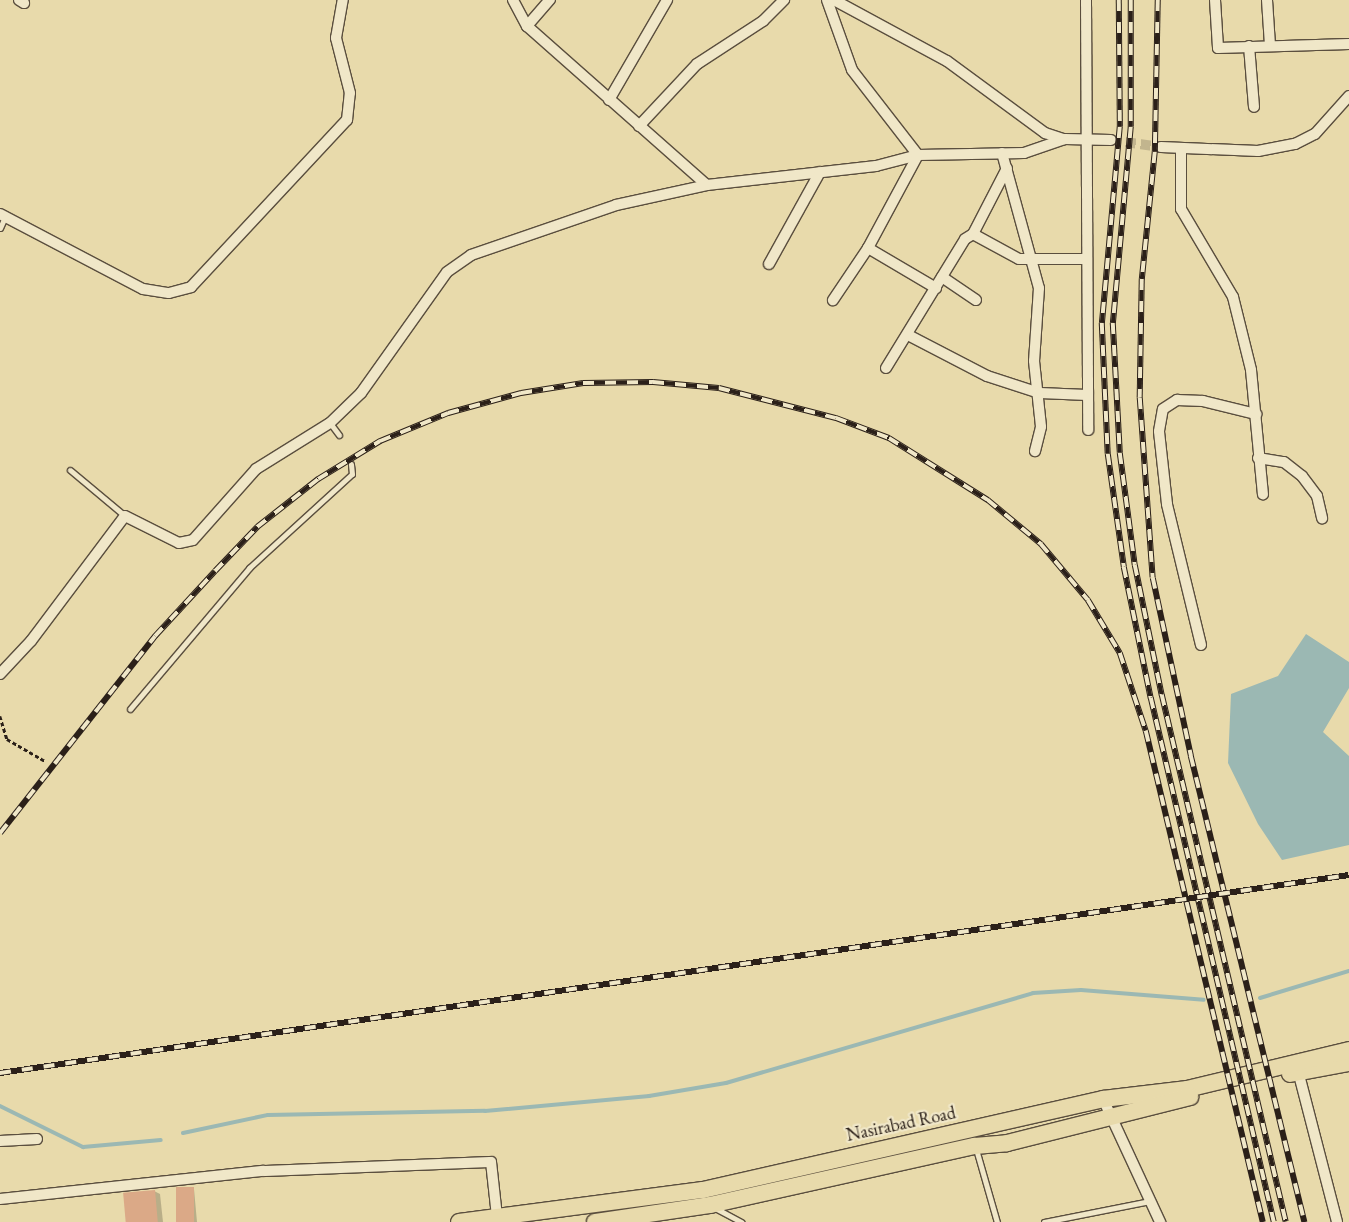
<!DOCTYPE html>
<html>
<head>
<meta charset="utf-8">
<style>
	body { margin:0 }
	#map { position:relative; width:1349px; height:1222px; overflow:hidden; background:#e8daab; font-family:"EB Garamond",serif }
	div>[style] { position:absolute }
	.water>* { inset:0; background:#9bb8b3 }
	.shadow>* { inset:0; background:#0003 }
	.stream>* { height:4px; margin:-2px; padding:0 2px; transform-origin:2px; border-radius:2px; background:#9bb8b3 }
	.building>* { inset:0; background:#dba987; transform-origin:0 0 }
	.minor-tunnel>* { height:10px; margin-top:-5px; transform-origin:0; background:repeating-linear-gradient(90deg,#c2b58e 0 10px,transparent 0 15px) }
	.path>* { height:2.5px; margin-top:-1.25px; transform-origin:0; background:repeating-linear-gradient(90deg,#2b2019 0 4px,transparent 0 6.5px) }
	.roads { filter:drop-shadow(1px 0 #5a4e3e) drop-shadow(-1px 0 #5a4e3e) drop-shadow(0 1px #5a4e3e) drop-shadow(0 -1px #5a4e3e) }
	.service>* { height:5px; margin:-2.5px; padding:0 2.5px; transform-origin:2.5px; border-radius:2.5px; background:#f0e7c8 }
	.minor>* { height:10px; margin:-5px; padding:0 5px; transform-origin:5px; border-radius:5px; background:#f0e7c8 }
	.trunk>* { height:16px; margin:-8px; padding:0 8px; transform-origin:8px; border-radius:8px; background:#e8daab }
	.rail>* { height:5.5px; margin-top:-2.75px; transform-origin:0; background:repeating-linear-gradient(90deg,#f0e7c8 0 11px,#2b2019 0 22px); box-sizing:border-box; border-block:1px solid #2b2019 }
	span { translate:-50% -50%; white-space:nowrap; text-align:center; line-height:1.15; -webkit-text-stroke:4.5px #f0e7c8; paint-order:stroke }
	.street-label { font-size:18px; color:#2b2019 }
</style>
</head>
<body>
<div id="map">
	<div class="water">
		<i style="clip-path:polygon(1306px 634px,1349px 662px,1349px 688px,1323px 732px,1349px 756px,1349px 845px,1282px 860px,1258px 824px,1228px 763px,1231px 694px,1278px 676px)"></i>
	</div>
	<div class="shadow">
		<i style="clip-path:polygon(194px 1189px,197px 1222px,178px 1222px)"></i>
		<i style="clip-path:polygon(154px 1191px,160px 1194px,163px 1222px,128px 1222px)"></i>
	</div>
	<div class="stream">
		<i style="left:1260px;top:998px;width:93px;rotate:-16.9deg"></i>
		<i style="left:0;top:1106px;width:93px;rotate:26.3deg"></i>
		<i style="left:83px;top:1147px;width:78px;rotate:-5.1deg"></i>
		<i style="left:183px;top:1133px;width:87px;rotate:-12deg"></i>
		<i style="left:268px;top:1115px;width:217px;rotate:-1.1deg"></i>
		<i style="left:485px;top:1111px;width:165px;rotate:-5.2deg"></i>
		<i style="left:649px;top:1096px;width:78px;rotate:-9.6deg"></i>
		<i style="left:726px;top:1083px;width:320px;rotate:-16.3deg"></i>
		<i style="left:1033px;top:993px;width:48px;rotate:-3.6deg"></i>
		<i style="left:1081px;top:990px;width:123px;rotate:4.6deg"></i>
	</div>
	<div class="building">
		<i style="left:176px;top:1187px;width:18px;height:35px"></i>
		<i style="left:155px;top:1190px;width:32px;height:32px;rotate:85deg"></i>
	</div>
	<div class="minor-tunnel">
		<i style="left:1111px;top:140px;width:50px;rotate:8deg"></i>
	</div>
	<div class="path">
		<i style="left:0;top:716px;width:24px;rotate:73deg"></i>
		<i style="left:7px;top:739px;width:44px;rotate:30.1deg"></i>
	</div>
	<div class="roads">
		<div class="service">
			<i style="left:0;top:228px;width:12px;rotate:-66deg"></i>
			<i style="left:330px;top:423px;width:15px;rotate:53deg"></i>
			<i style="left:70px;top:470px;width:72px;rotate:39.9deg"></i>
			<i style="left:130px;top:709px;width:185px;rotate:-49.8deg"></i>
			<i style="left:249px;top:568px;width:139px;rotate:-42.4deg"></i>
			<i style="left:352px;top:474px;width:10px;rotate:-96deg"></i>
			<i style="left:976px;top:1149px;width:76px;rotate:74deg"></i>
			<i style="left:715px;top:1208px;width:30px;rotate:28deg"></i>
			<i style="left:1044px;top:1222px;width:108px;rotate:-11.2deg"></i>
		</div>
		<div class="minor">
			<i style="left:19px;top:0;width:6px;rotate:31deg"></i>
			<i style="left:513px;top:0;width:30px;rotate:62deg"></i>
			<i style="left:527px;top:26px;width:240px;rotate:41.5deg"></i>
			<i style="left:707px;top:185px;width:170px;rotate:-6.4deg"></i>
			<i style="left:876px;top:166px;width:43px;rotate:-14.7deg"></i>
			<i style="left:918px;top:155px;width:106px;rotate:-1.1deg"></i>
			<i style="left:1024px;top:153px;width:43px;rotate:-18.9deg"></i>
			<i style="left:1065px;top:139px;width:46px;rotate:1.2deg"></i>
			<i style="left:827px;top:0;width:74px;rotate:70.3deg"></i>
			<i style="left:852px;top:70px;width:108px;rotate:52.2deg"></i>
			<i style="left:918px;top:155px;width:106px;rotate:118.3deg"></i>
			<i style="left:868px;top:248px;width:63px;rotate:123.9deg"></i>
			<i style="left:834px;top:0;width:128px;rotate:28.4deg"></i>
			<i style="left:947px;top:61px;width:122px;rotate:36.3deg"></i>
			<i style="left:1045px;top:133px;width:20px;rotate:18deg"></i>
			<i style="left:1086px;top:0;width:430px;rotate:89.7deg"></i>
			<i style="left:1215px;top:0;width:48px;rotate:86.4deg"></i>
			<i style="left:1218px;top:48px;width:131px;rotate:-1.7deg"></i>
			<i style="left:1267px;top:0;width:45px;rotate:86.2deg"></i>
			<i style="left:527px;top:26px;width:35px;rotate:-49deg"></i>
			<i style="left:1249px;top:46px;width:61px;rotate:85.3deg"></i>
			<i style="left:609px;top:100px;width:116px;rotate:-59.9deg"></i>
			<i style="left:639px;top:126px;width:85px;rotate:-46.9deg"></i>
			<i style="left:697px;top:64px;width:79px;rotate:-33.1deg"></i>
			<i style="left:763px;top:21px;width:30px;rotate:-45deg"></i>
			<i style="left:1161px;top:147px;width:97px;rotate:2.4deg"></i>
			<i style="left:1258px;top:151px;width:38px;rotate:-11deg"></i>
			<i style="left:1295px;top:144px;width:22px;rotate:-27deg"></i>
			<i style="left:1315px;top:134px;width:51px;rotate:-48.2deg"></i>
			<i style="left:1181px;top:150px;width:59px;rotate:90deg"></i>
			<i style="left:1181px;top:209px;width:102px;rotate:59.4deg"></i>
			<i style="left:1233px;top:297px;width:75px;rotate:76.1deg"></i>
			<i style="left:1251px;top:370px;width:125px;rotate:84.5deg"></i>
			<i style="left:1002px;top:153px;width:140px;rotate:74.7deg"></i>
			<i style="left:1039px;top:288px;width:73px;rotate:93.9deg"></i>
			<i style="left:1034px;top:361px;width:66px;rotate:83.9deg"></i>
			<i style="left:1041px;top:427px;width:25px;rotate:104deg"></i>
			<i style="left:0;top:214px;width:161px;rotate:27.7deg"></i>
			<i style="left:143px;top:289px;width:26px;rotate:9deg"></i>
			<i style="left:169px;top:293px;width:23px;rotate:-15deg"></i>
			<i style="left:191px;top:287px;width:229px;rotate:-47deg"></i>
			<i style="left:347px;top:120px;width:27px;rotate:-84deg"></i>
			<i style="left:350px;top:93px;width:57px;rotate:-104.3deg"></i>
			<i style="left:336px;top:38px;width:39px;rotate:-80deg"></i>
			<i style="left:973px;top:234px;width:74px;rotate:-62.7deg"></i>
			<i style="left:868px;top:248px;width:79px;rotate:30.5deg"></i>
			<i style="left:769px;top:264px;width:105px;rotate:-61deg"></i>
			<i style="left:942px;top:277px;width:41px;rotate:34.1deg"></i>
			<i style="left:908px;top:335px;width:89px;rotate:27.4deg"></i>
			<i style="left:987px;top:376px;width:55px;rotate:18.1deg"></i>
			<i style="left:1039px;top:393px;width:49px;rotate:2.3deg"></i>
			<i style="left:886px;top:368px;width:151px;rotate:-58.5deg"></i>
			<i style="left:965px;top:239px;width:9px;rotate:-32deg"></i>
			<i style="left:973px;top:234px;width:52px;rotate:28.5deg"></i>
			<i style="left:1019px;top:259px;width:68px"></i>
			<i style="left:1258px;top:458px;width:26px;rotate:9deg"></i>
			<i style="left:1284px;top:462px;width:23px;rotate:38deg"></i>
			<i style="left:1302px;top:476px;width:25px;rotate:53deg"></i>
			<i style="left:1317px;top:496px;width:23px;rotate:77deg"></i>
			<i style="left:1201px;top:645px;width:145px;rotate:-103.6deg"></i>
			<i style="left:1167px;top:504px;width:73px;rotate:-96.3deg"></i>
			<i style="left:1159px;top:431px;width:22px;rotate:-80deg"></i>
			<i style="left:1163px;top:409px;width:17px;rotate:-33deg"></i>
			<i style="left:1177px;top:400px;width:26px;rotate:2deg"></i>
			<i style="left:1203px;top:401px;width:55px;rotate:13.8deg"></i>
			<i style="left:0;top:674px;width:45px;rotate:-46.8deg"></i>
			<i style="left:31px;top:641px;width:156px;rotate:-53.1deg"></i>
			<i style="left:125px;top:516px;width:60px;rotate:26.6deg"></i>
			<i style="left:179px;top:543px;width:14px;rotate:-12deg"></i>
			<i style="left:193px;top:540px;width:95px;rotate:-48.4deg"></i>
			<i style="left:256px;top:469px;width:87px;rotate:-31.9deg"></i>
			<i style="left:330px;top:423px;width:43px;rotate:-44.1deg"></i>
			<i style="left:361px;top:393px;width:148px;rotate:-54.6deg"></i>
			<i style="left:447px;top:272px;width:29px;rotate:-35deg"></i>
			<i style="left:471px;top:255px;width:153px;rotate:-19deg"></i>
			<i style="left:616px;top:205px;width:93px;rotate:-12.4deg"></i>
			<i style="left:1297px;top:1067px;width:160px;rotate:75.5deg"></i>
			<i style="left:1103px;top:1099px;width:136px;rotate:65.1deg"></i>
			<i style="left:0;top:1141px;width:37px;rotate:-3deg"></i>
			<i style="left:0;top:1199px;width:265px;rotate:-6.1deg"></i>
			<i style="left:264px;top:1171px;width:227px;rotate:-2.3deg"></i>
			<i style="left:491px;top:1162px;width:54px;rotate:83.7deg"></i>
		</div>
		<div class="trunk">
			<i style="left:1290px;top:1074px;width:60px;rotate:-10.6deg"></i>
			<i style="left:459px;top:1222px;width:246px;rotate:-7.5deg"></i>
			<i style="left:703px;top:1190px;width:410px;rotate:-12.8deg"></i>
			<i style="left:1103px;top:1099px;width:85px;rotate:-6.8deg"></i>
			<i style="left:1187px;top:1089px;width:167px;rotate:-13.5deg"></i>
			<i style="left:595px;top:1222px;width:116px;rotate:-8.4deg"></i>
			<i style="left:710px;top:1205px;width:271px;rotate:-12.6deg"></i>
			<i style="left:975px;top:1146px;width:32px;rotate:-5deg"></i>
			<i style="left:1007px;top:1143px;width:189px;rotate:-14.1deg"></i>
		</div>
	</div>
	<div class="rail">
		<i style="left:1119px;top:0;width:127px;rotate:89.5deg"></i>
		<i style="left:1120px;top:127px;width:197px;rotate:95.2deg"></i>
		<i style="left:1102px;top:323px;width:131px;rotate:87.4deg"></i>
		<i style="left:1108px;top:454px;width:114px;rotate:81.9deg"></i>
		<i style="left:1124px;top:567px;width:134px;rotate:78.4deg"></i>
		<i style="left:1151px;top:698px;width:538px;rotate:76.79deg"></i>
		<i style="left:1131px;top:0;width:127px;rotate:90deg"></i>
		<i style="left:1131px;top:127px;width:197px;rotate:95.2deg"></i>
		<i style="left:1113px;top:323px;width:130px;rotate:86.9deg"></i>
		<i style="left:1120px;top:453px;width:113px;rotate:82.4deg"></i>
		<i style="left:1135px;top:565px;width:133px;rotate:78.3deg"></i>
		<i style="left:1162px;top:695px;width:541px;rotate:76.76deg"></i>
		<i style="left:1158px;top:0;width:152px;rotate:91.1deg"></i>
		<i style="left:1155px;top:152px;width:128px;rotate:95.8deg"></i>
		<i style="left:1142px;top:279px;width:119px;rotate:91deg"></i>
		<i style="left:1140px;top:398px;width:180px;rotate:85.9deg"></i>
		<i style="left:1153px;top:578px;width:182px;rotate:77.9deg"></i>
		<i style="left:1191px;top:756px;width:480px;rotate:76.3deg"></i>
		<i style="left:0;top:833px;width:251px;rotate:-51.8deg"></i>
		<i style="left:155px;top:636px;width:88px;rotate:-47.3deg"></i>
		<i style="left:215px;top:571px;width:61px;rotate:-46.3deg"></i>
		<i style="left:257px;top:527px;width:78px;rotate:-38.2deg"></i>
		<i style="left:318px;top:479px;width:73px;rotate:-31.5deg"></i>
		<i style="left:380px;top:441px;width:74px;rotate:-22.4deg"></i>
		<i style="left:448px;top:413px;width:76px;rotate:-15.3deg"></i>
		<i style="left:521px;top:393px;width:63px;rotate:-9.2deg"></i>
		<i style="left:583px;top:383px;width:70px;rotate:-0.8deg"></i>
		<i style="left:653px;top:382px;width:66px;rotate:5.2deg"></i>
		<i style="left:719px;top:388px;width:121px;rotate:14.4deg"></i>
		<i style="left:836px;top:418px;width:57px;rotate:20.7deg"></i>
		<i style="left:889px;top:438px;width:117px;rotate:32.1deg"></i>
		<i style="left:988px;top:500px;width:69px;rotate:39.7deg"></i>
		<i style="left:1041px;top:544px;width:73px;rotate:50deg"></i>
		<i style="left:1088px;top:600px;width:62px;rotate:58.9deg"></i>
		<i style="left:1120px;top:653px;width:82px;rotate:71.6deg"></i>
		<i style="left:1146px;top:731px;width:505px;rotate:76.6deg"></i>
		<i style="left:0;top:1073px;width:1363px;rotate:-8.35deg"></i>
	</div>
	<div class="street-label">
		<span style="left:901px;top:1124px;rotate:-12deg">Nasirabad Road</span>
	</div>
</div>
</body>
</html>
